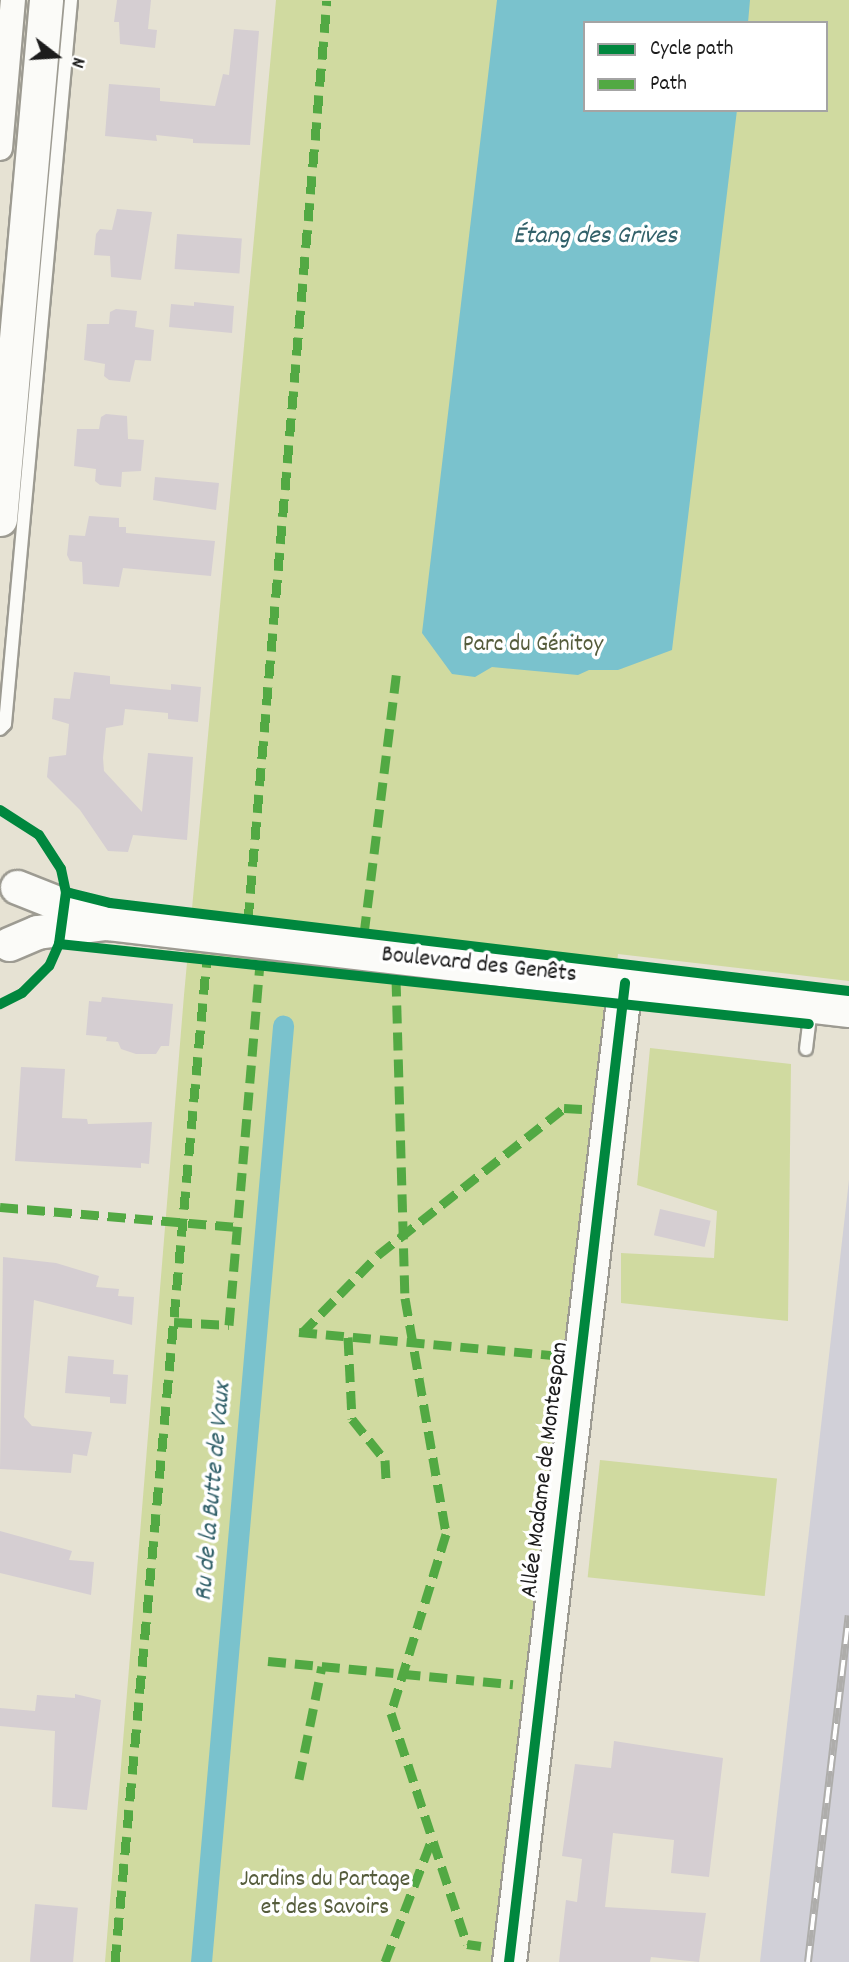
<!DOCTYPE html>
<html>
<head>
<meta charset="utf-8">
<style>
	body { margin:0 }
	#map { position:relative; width:849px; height:1962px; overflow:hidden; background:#e6e2d3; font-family:Dekko,sans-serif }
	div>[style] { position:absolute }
	.industrial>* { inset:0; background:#d1d0d8 }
	.green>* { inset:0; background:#d0daa0; transform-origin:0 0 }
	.water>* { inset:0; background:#7ac2cd }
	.canal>* { height:21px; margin:-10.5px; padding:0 10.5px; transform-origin:10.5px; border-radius:10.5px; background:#7ac2cd }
	.building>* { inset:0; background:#d5ced2; transform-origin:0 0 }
	.roads { filter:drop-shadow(2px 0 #9d9b92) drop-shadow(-2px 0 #9d9b92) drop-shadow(0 2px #9d9b92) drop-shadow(0 -2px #9d9b92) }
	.lane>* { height:12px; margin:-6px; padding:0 6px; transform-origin:6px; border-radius:6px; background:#fbfbf8 }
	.street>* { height:24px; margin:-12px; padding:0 12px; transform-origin:12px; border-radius:12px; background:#fbfbf8 }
	.secondary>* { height:33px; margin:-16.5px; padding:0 16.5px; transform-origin:16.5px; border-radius:16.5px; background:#fbfbf8 }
	.rail>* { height:8px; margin-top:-4px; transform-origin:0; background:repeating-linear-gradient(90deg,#fff 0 16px,#aeadab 0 32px); box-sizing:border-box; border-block:2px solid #aeadab }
	.quiet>* { height:9px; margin-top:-4.5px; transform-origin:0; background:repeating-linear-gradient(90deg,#52a943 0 18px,transparent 0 27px) }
	.cycleway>* { height:10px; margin:-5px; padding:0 5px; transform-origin:5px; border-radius:5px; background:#00873e }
	span { translate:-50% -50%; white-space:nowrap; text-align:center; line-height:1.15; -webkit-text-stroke:7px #fff; paint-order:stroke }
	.park-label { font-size:24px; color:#555c3c }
	.street-label { font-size:24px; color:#1c1c1c }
	.water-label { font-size:26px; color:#32616a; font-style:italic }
	.legend { position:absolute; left:583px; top:21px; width:245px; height:91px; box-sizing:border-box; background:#fff; border:2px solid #a4a4a4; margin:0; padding:9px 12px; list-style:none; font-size:21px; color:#1c1c1c }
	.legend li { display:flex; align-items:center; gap:14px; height:35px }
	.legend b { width:35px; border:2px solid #a4a4a4 }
	.north { position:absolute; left:21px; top:21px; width:70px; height:70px; -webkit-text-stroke:5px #fff; paint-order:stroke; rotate:107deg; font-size:19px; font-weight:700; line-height:28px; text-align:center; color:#1c1c1c }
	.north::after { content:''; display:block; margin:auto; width:24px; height:32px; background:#1c1c1c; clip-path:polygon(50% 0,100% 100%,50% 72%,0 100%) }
</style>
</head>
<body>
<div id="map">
	<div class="industrial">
		<i style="clip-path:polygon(849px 1180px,849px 1962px,760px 1962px)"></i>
	</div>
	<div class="green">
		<i style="clip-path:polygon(evenodd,276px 0,849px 0,849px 981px,618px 954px,499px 1962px,105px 1962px,184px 995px,276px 0,585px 23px,826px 23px,826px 110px,585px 110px,585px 23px)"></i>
		<i style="clip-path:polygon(650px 1048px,791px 1064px,788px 1321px,621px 1303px,621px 1253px,714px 1258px,717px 1211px,637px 1185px)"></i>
		<i style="left:600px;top:1460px;width:178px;height:118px;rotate:6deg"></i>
	</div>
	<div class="water">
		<i style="clip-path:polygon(497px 0,750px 0,748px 23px,585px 23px,585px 110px,737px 110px,672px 650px,618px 670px,589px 670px,578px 675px,492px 667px,475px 677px,452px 674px,422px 633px)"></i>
	</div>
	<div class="canal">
		<i style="left:201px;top:1962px;width:940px;rotate:-84.99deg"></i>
	</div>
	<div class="building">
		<i style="clip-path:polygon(117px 0,151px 0,148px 29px,157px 30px,155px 48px,120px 44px,119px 22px,114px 22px)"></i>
		<i style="clip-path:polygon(234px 29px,259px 31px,250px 145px,193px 143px,193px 139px,156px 135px,157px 141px,105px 136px,109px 84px,160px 88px,160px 101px,215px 106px,223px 74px,229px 75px)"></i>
		<i style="clip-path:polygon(117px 209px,152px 212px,141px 280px,111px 277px,110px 256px,94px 255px,96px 234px,100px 229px,112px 230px)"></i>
		<i style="left:177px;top:234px;width:65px;height:35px;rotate:4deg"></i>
		<i style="clip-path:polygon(194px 302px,234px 306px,232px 333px,169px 327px,171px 304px,194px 306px)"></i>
		<i style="clip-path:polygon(116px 309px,137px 311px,135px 327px,154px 330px,151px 361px,135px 360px,130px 382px,109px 380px,104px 376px,105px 364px,84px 360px,87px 324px,109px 324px,110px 312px)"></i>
		<i style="clip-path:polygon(106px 414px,127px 416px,128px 439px,144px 440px,141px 471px,122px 472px,121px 487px,100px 485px,95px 481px,96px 469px,74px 466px,77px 429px,99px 429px,101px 417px)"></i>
		<i style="clip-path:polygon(155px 477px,219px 483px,216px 510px,153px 500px)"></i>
		<i style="clip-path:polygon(89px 516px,119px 518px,119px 527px,126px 527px,126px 533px,215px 541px,211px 576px,123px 568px,119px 587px,83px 584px,82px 562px,70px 561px,67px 555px,69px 535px,85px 536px)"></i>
		<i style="clip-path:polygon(74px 672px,110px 676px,110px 684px,171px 690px,171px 684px,201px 687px,198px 722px,168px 719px,168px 713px,125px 709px,123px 725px,106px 728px,103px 758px,104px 771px,142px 812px,148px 753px,193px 757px,187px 840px,133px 835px,128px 852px,108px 851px,80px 810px,47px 777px,49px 757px,66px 755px,69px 724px,52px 719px,54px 698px,70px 699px)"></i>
		<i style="clip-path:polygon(102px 997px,173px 1004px,169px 1046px,161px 1046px,156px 1054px,136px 1054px,121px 1049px,118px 1042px,106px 1041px,107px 1037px,86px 1035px,89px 1001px,101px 1002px)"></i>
		<i style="clip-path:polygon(21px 1067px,65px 1069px,62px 1118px,87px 1119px,88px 1124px,152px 1122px,149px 1164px,141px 1163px,141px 1168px,15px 1161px)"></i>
		<i style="left:660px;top:1209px;width:52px;height:27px;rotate:13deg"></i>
		<i style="clip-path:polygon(3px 1257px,56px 1263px,99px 1276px,96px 1287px,119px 1289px,118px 1296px,134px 1297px,132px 1325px,34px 1300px,24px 1417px,32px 1426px,92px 1432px,87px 1456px,73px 1454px,71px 1473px,0 1469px)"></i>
		<i style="clip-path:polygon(68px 1356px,114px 1360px,113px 1374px,128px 1375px,126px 1404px,110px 1403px,110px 1397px,65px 1393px)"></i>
		<i style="clip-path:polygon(0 1531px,72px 1551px,69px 1560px,94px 1562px,91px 1595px,0 1573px)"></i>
		<i style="clip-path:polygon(75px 1694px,101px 1700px,87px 1810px,52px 1807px,55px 1731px,0 1726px,0 1708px,35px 1711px,37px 1695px,75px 1698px)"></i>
		<i style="clip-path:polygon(614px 1741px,723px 1758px,709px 1877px,671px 1873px,674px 1840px,613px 1833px,605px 1907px,706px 1913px,699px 1962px,651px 1957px,650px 1962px,559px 1962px,566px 1900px,577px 1902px,582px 1859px,562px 1856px,575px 1764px,611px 1768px)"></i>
		<i style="left:35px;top:1904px;width:43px;height:58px;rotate:5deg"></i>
	</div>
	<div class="roads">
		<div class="lane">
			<i style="left:0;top:729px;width:7px;rotate:-45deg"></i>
			<i style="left:5px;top:724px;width:727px;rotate:-84.79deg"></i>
			<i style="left:806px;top:1049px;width:41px;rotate:-83deg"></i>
		</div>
		<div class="street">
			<i style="left:0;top:148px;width:149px;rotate:-85deg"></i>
		</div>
		<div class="secondary">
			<i style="left:0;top:519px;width:521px;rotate:-84.93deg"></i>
			<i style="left:17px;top:887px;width:98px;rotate:21.6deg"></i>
			<i style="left:108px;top:923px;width:746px;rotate:6.7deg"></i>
			<i style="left:9px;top:944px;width:30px;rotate:-23deg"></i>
			<i style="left:37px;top:932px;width:69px;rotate:-7.5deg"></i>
			<i style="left:509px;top:1962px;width:986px;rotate:-83.24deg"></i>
		</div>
	</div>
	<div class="rail">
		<i style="left:808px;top:1962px;width:349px;rotate:-83.3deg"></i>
	</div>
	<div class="quiet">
		<i style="left:248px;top:920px;width:923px;rotate:-85.09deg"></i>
		<i style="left:364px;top:934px;width:266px;rotate:-82.9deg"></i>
		<i style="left:396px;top:978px;width:320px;rotate:88.4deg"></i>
		<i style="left:405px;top:1298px;width:240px;rotate:80.1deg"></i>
		<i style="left:446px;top:1534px;width:187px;rotate:107.1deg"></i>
		<i style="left:391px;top:1713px;width:243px;rotate:71.8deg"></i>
		<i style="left:467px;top:1944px;width:14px;rotate:8deg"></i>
		<i style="left:0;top:1207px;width:238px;rotate:4.8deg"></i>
		<i style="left:174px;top:1322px;width:55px;rotate:3.1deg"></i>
		<i style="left:229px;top:1325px;width:363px;rotate:-85.1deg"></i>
		<i style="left:299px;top:1332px;width:255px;rotate:5.2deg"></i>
		<i style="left:302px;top:1333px;width:109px;rotate:-45.7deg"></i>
		<i style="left:378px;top:1255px;width:237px;rotate:-38.3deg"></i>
		<i style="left:564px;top:1108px;width:18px;rotate:3deg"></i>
		<i style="left:348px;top:1337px;width:82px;rotate:87.2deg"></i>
		<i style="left:352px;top:1419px;width:53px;rotate:51.2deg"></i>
		<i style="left:385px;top:1460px;width:20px;rotate:87deg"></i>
		<i style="left:268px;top:1661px;width:246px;rotate:5.4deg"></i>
		<i style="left:299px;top:1779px;width:115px;rotate:-78.5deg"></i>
		<i style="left:115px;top:1962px;width:1009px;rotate:-84.77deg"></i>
		<i style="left:385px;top:1962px;width:132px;rotate:-69.1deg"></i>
	</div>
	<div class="cycleway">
		<i style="left:0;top:810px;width:46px;rotate:32.7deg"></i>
		<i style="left:39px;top:835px;width:40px;rotate:57.1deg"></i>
		<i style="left:61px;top:869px;width:24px;rotate:78deg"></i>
		<i style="left:66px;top:892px;width:52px;rotate:97.7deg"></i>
		<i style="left:59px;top:944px;width:24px;rotate:114deg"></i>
		<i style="left:49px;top:966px;width:38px;rotate:135deg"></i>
		<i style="left:22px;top:993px;width:25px;rotate:153deg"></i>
		<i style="left:66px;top:892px;width:45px;rotate:14deg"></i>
		<i style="left:110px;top:903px;width:744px;rotate:6.79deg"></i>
		<i style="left:59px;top:944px;width:754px;rotate:6.09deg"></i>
		<i style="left:509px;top:1962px;width:986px;rotate:-83.24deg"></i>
	</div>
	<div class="park-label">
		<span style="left:533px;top:646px">Parc du Génitoy</span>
		<span style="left:325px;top:1895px">Jardins du Partage<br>et des Savoirs</span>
	</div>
	<div class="street-label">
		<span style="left:479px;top:966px;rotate:6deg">Boulevard des Genêts</span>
		<span style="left:546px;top:1470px;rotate:-83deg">Allée Madame de Montespan</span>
	</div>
	<div class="water-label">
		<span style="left:595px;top:237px">Étang des Grives</span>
		<span style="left:214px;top:1492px;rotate:-85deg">Ru de la Butte de Vaux</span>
	</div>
	<ul class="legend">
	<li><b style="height:9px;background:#00873e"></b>Cycle path</li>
	<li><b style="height:9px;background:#52a943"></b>Path</li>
	</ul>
	<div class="north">N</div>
</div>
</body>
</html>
